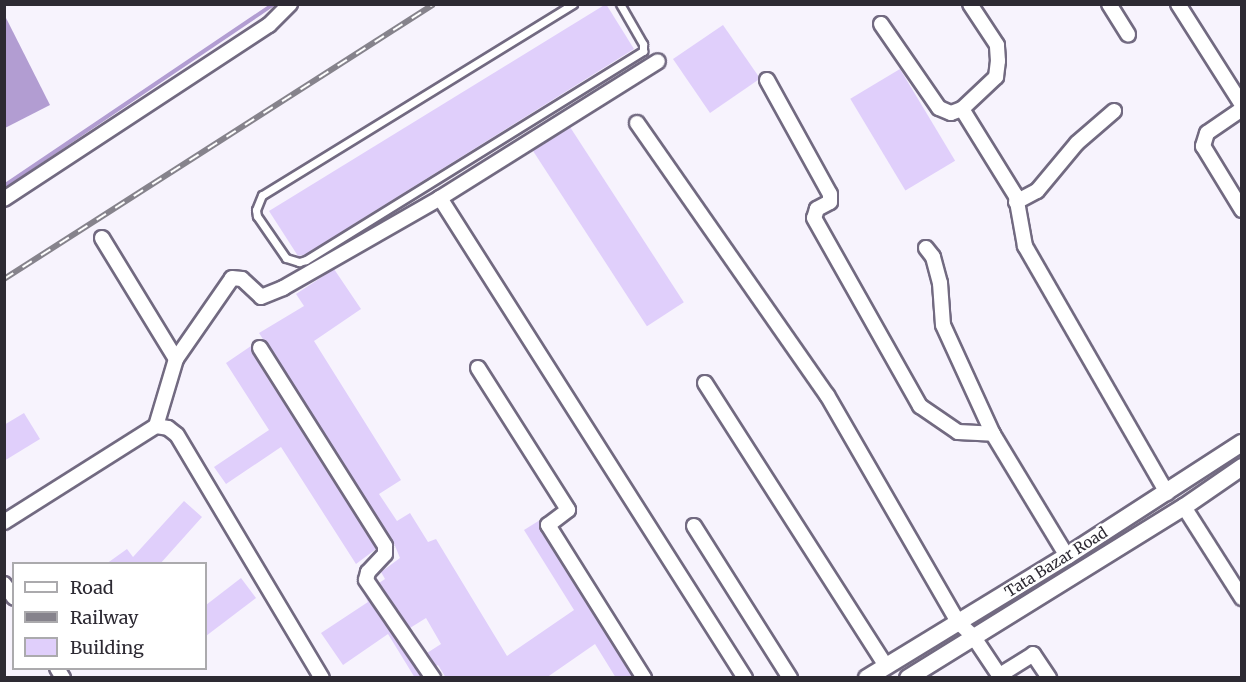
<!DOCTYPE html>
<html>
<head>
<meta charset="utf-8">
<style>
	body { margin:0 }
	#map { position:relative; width:1246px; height:682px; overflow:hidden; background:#f7f3fd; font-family:Merriweather,serif }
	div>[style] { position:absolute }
	.water>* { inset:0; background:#b29dd2 }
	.stream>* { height:4px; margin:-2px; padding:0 2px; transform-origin:2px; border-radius:2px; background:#b29dd2 }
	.building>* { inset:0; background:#e0cffb; transform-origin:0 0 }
	.roads { filter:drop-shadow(2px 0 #726a81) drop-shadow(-2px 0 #726a81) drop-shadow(0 2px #726a81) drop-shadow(0 -2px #726a81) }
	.service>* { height:7px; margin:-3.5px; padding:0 3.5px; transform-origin:3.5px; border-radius:3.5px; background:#fff }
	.minor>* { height:14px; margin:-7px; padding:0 7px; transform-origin:7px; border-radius:7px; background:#fff }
	.tertiary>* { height:16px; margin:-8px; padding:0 8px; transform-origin:8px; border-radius:8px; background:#fff }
	.rail>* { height:6px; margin-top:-3px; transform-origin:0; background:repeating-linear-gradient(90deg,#fff 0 11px,#86838c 0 22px); box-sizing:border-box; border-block:2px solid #86838c }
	span { translate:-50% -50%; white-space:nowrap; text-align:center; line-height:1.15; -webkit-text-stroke:4.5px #fff; paint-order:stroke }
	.street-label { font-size:15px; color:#2d2a33 }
	.frame { position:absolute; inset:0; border:6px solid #2d2a33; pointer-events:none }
	.legend { position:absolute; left:12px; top:562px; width:195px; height:108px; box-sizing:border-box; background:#fff; border:2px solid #abaaad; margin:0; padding:8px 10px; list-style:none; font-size:18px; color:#2d2a33 }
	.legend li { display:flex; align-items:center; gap:12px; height:30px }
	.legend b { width:30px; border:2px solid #abaaad }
</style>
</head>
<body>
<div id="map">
	<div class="water">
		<i style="clip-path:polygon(4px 14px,50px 105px,5px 128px,4px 128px)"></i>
	</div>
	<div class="stream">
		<i style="left:4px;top:186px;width:326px;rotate:-34deg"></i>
	</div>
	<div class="building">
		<i style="clip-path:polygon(606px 4px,634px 49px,304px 255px,298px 256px,269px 211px)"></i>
		<i style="clip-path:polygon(723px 25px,759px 77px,758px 80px,710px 113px,673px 59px)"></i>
		<i style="left:900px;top:69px;width:107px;height:58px;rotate:59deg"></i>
		<i style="left:570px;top:127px;width:209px;height:44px;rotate:57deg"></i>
		<i style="clip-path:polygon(334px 269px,361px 309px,314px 341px,401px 480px,379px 494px,397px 521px,410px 513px,428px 542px,436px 539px,507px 656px,574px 610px,524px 530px,540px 520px,540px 530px,633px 678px,616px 678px,595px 644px,546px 678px,446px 678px,438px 665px,436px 666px,427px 653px,441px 644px,426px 618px,410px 628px,379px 583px,385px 579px,381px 572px,400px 558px,393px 541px,259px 333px,304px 306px,296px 294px)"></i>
		<i style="clip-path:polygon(251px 346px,252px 353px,376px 549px,356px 564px,281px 447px,226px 484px,214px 467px,269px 430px,226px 363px)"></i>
		<i style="clip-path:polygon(24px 413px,40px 439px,4px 461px,4px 425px)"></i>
		<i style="clip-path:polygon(184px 501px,202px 517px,160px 564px,106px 564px,127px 549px,133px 557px)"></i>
		<i style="clip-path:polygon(241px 578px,256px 598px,206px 636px,206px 605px)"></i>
		<i style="clip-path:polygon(363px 592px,421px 676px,415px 678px,388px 634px,343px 665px,321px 633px,368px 602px)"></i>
	</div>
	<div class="roads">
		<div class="service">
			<i style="left:573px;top:4px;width:365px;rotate:148.4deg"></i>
			<i style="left:262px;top:195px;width:16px;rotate:112deg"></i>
			<i style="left:256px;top:210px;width:6px;rotate:81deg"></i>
			<i style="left:257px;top:216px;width:51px;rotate:55.4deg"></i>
			<i style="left:286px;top:258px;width:14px;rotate:17deg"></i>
			<i style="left:299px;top:262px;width:7px;rotate:-16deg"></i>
			<i style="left:306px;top:260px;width:397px;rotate:-31.8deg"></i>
			<i style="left:643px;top:51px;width:7px;rotate:-90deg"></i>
			<i style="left:643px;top:44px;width:46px;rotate:-119.9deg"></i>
		</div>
		<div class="minor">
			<i style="left:1109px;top:4px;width:36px;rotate:58deg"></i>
			<i style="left:1178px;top:4px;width:120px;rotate:57.6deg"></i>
			<i style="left:881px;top:24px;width:102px;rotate:55.4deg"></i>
			<i style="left:939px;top:108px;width:13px;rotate:23deg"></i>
			<i style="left:951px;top:113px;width:12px;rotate:-20deg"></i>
			<i style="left:962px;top:109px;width:102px;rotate:58.2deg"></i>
			<i style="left:1016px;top:196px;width:51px;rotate:79.8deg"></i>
			<i style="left:1025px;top:246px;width:285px;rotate:60.1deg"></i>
			<i style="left:767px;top:80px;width:130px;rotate:61.1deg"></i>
			<i style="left:830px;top:194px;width:8px;rotate:90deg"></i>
			<i style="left:830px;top:202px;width:15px;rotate:152deg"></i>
			<i style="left:817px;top:209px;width:9px;rotate:108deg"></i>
			<i style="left:814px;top:218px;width:216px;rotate:60.6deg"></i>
			<i style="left:920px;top:406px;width:46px;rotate:34.4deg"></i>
			<i style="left:958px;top:432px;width:35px;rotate:3deg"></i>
			<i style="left:993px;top:434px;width:143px;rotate:58.8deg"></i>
			<i style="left:962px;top:109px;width:47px;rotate:-43.3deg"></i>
			<i style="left:996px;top:77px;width:16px;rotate:-83deg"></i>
			<i style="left:998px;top:61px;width:16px;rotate:-94deg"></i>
			<i style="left:997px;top:45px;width:49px;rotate:-123.4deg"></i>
			<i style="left:1242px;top:109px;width:42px;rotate:145.6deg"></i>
			<i style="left:1207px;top:133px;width:14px;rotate:107deg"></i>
			<i style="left:1203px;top:146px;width:75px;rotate:58.6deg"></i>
			<i style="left:637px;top:123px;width:332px;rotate:55.1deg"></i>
			<i style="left:827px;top:395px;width:262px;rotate:60deg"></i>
			<i style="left:958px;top:622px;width:21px;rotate:43deg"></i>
			<i style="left:973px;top:636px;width:50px;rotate:56.3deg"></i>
			<i style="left:440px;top:198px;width:569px;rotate:57.57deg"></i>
			<i style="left:4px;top:199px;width:317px;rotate:-33.3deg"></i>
			<i style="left:269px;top:25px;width:30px;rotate:-45deg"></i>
			<i style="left:1016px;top:202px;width:24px;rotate:-28deg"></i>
			<i style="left:1037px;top:191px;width:62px;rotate:-50.2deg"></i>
			<i style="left:1077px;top:143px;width:49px;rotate:-40.9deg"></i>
			<i style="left:102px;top:238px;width:142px;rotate:58.6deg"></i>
			<i style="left:926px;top:248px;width:11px;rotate:52deg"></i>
			<i style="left:933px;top:257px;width:27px;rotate:75deg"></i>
			<i style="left:940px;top:283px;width:42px;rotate:85.9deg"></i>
			<i style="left:943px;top:325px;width:120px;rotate:65.4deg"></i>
			<i style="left:260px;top:348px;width:234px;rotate:57.7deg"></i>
			<i style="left:385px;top:546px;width:8px;rotate:90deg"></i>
			<i style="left:385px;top:554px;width:25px;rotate:133deg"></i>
			<i style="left:368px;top:572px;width:8px;rotate:104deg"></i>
			<i style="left:366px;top:580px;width:119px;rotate:55.6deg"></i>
			<i style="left:478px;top:368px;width:168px;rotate:57.6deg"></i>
			<i style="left:568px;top:510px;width:25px;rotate:143deg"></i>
			<i style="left:548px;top:525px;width:181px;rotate:57.9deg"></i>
			<i style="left:705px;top:383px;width:336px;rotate:57.4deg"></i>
			<i style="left:156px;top:426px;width:12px;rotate:9deg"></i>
			<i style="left:168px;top:428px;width:11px;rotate:38deg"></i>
			<i style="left:177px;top:435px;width:283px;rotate:59.2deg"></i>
			<i style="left:1184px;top:507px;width:108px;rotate:57.5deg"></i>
			<i style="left:4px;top:522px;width:180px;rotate:-32.3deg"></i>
			<i style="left:156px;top:426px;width:70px;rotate:-73.4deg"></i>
			<i style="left:176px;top:359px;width:98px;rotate:-55.3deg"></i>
			<i style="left:232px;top:278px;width:10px;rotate:6deg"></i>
			<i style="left:242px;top:279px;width:26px;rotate:43deg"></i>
			<i style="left:261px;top:297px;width:24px;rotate:-22deg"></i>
			<i style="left:283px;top:288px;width:181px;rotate:-29.8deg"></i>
			<i style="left:440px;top:198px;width:257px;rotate:-32.1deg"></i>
			<i style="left:694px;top:526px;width:180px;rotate:57.7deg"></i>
			<i style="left:4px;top:584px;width:17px;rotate:54deg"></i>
			<i style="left:57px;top:668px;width:12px;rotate:59deg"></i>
			<i style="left:1000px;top:675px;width:39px;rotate:-32deg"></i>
			<i style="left:1033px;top:654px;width:29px;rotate:56deg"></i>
		</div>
		<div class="tertiary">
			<i style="left:867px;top:678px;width:234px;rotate:-31.4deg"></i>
			<i style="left:1067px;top:556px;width:208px;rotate:-32.9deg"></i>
			<i style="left:908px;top:678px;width:325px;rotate:-31.8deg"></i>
			<i style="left:1184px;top:507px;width:70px;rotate:-34.6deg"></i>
		</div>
	</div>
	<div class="rail">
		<i style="left:4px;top:279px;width:510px;rotate:-32.6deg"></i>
	</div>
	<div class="street-label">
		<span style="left:1056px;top:562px;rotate:-32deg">Tata Bazar Road</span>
	</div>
	<div class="frame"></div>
	<ul class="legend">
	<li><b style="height:8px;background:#fff"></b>Road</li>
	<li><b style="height:8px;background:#86838c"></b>Railway</li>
	<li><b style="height:16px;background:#e0cffb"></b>Building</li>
	</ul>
</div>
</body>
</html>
